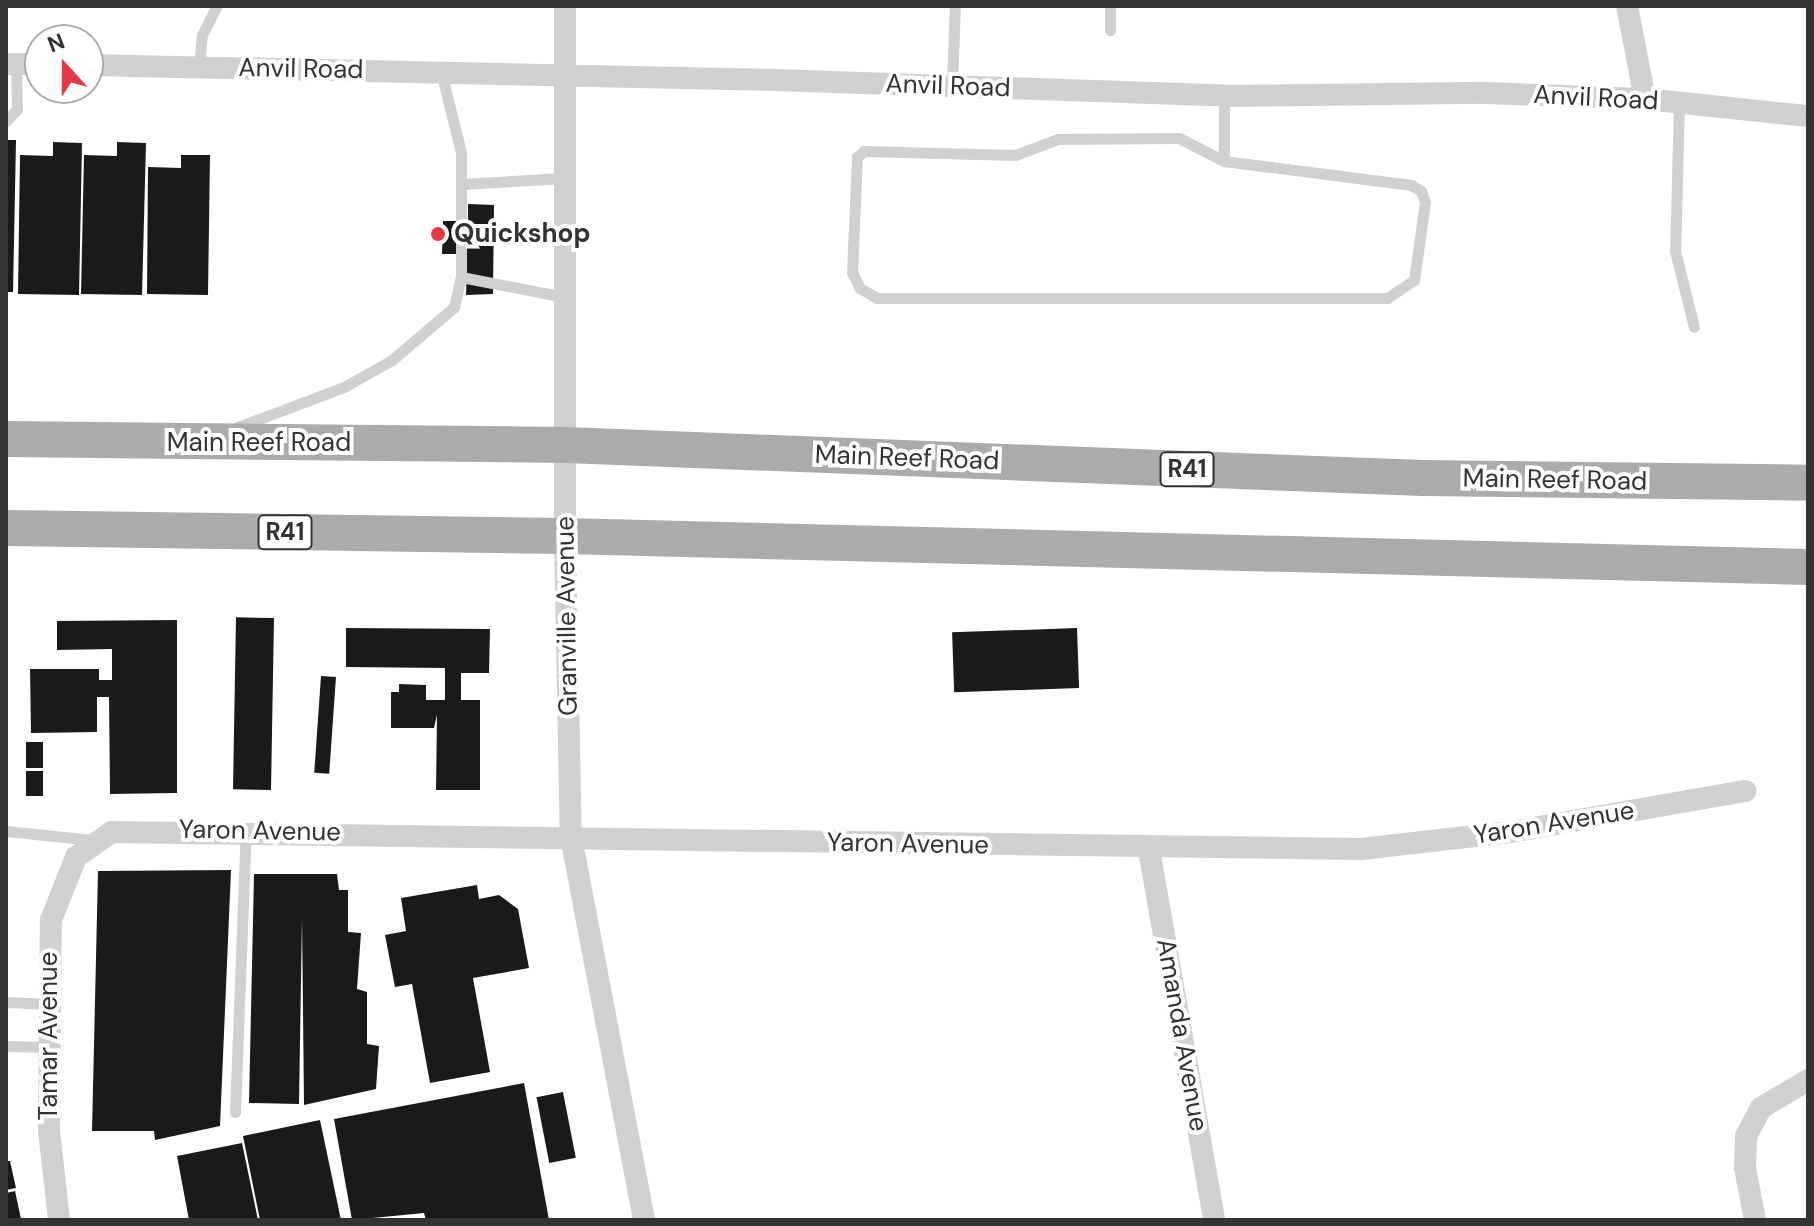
<!DOCTYPE html>
<html>
<head>
<meta charset="utf-8">
<style>
	body { margin:0 }
	#map { position:relative; width:1814px; height:1226px; overflow:hidden; background:#fff; font-family:"DM Sans",sans-serif }
	div>[style] { position:absolute }
	.building>* { inset:0; background:#1a1a1a; transform-origin:0 0 }
	.lane>* { height:11px; margin:-5.5px; padding:0 5.5px; transform-origin:5.5px; border-radius:5.5px; background:#d0d0d0 }
	.street>* { height:22px; margin:-11px; padding:0 11px; transform-origin:11px; border-radius:11px; background:#d0d0d0 }
	.primary>* { height:36px; margin:-18px; padding:0 18px; transform-origin:18px; border-radius:18px; background:#ababab }
	.dots>* { width:22px; height:22px; translate:-50% -50%; box-sizing:border-box; border:4px solid #fff; border-radius:50% }
	span { translate:-50% -50%; white-space:nowrap; text-align:center; line-height:1.15; -webkit-text-stroke:8px #fff; paint-order:stroke }
	.shield-label span { padding:2px 6px; background:#fff; border:2px solid; border-radius:6px; -webkit-text-stroke-width:0 }
	.shield-label { font-size:24px; color:#333; font-weight:700 }
	.street-label { font-size:26px; color:#333 }
	.poi-label { font-size:26px; color:#333; font-weight:700 }
	.left { translate:0 -50%; text-align:left }
	.frame { position:absolute; inset:0; border:8px solid #333; pointer-events:none }
	.north { position:absolute; left:24px; top:24px; width:80px; height:80px; box-sizing:border-box; background:#fff; border:2px solid #adadad; border-radius:50%; rotate:339deg; font-size:22px; font-weight:700; line-height:32px; text-align:center; color:#333 }
	.north::after { content:''; display:block; margin:auto; width:28px; height:36px; background:#e63946; clip-path:polygon(50% 0,100% 100%,50% 72%,0 100%) }
</style>
</head>
<body>
<div id="map">
	<div class="building">
		<i style="clip-path:polygon(6px 140px,16px 140px,13px 292px,6px 292px)"></i>
		<i style="clip-path:polygon(53px 142px,82px 143px,79px 295px,18px 294px,20px 155px,53px 156px)"></i>
		<i style="clip-path:polygon(117px 142px,146px 143px,142px 295px,81px 294px,84px 155px,117px 156px)"></i>
		<i style="clip-path:polygon(181px 155px,210px 155px,208px 295px,147px 294px,148px 167px,181px 168px)"></i>
		<i style="clip-path:polygon(468px 204px,494px 205px,493px 294px,466px 295px,467px 254px,442px 254px,443px 221px,468px 221px)"></i>
		<i style="left:274px;top:618px;width:172px;height:38px;rotate:91deg"></i>
		<i style="clip-path:polygon(177px 620px,177px 793px,110px 794px,109px 697px,97px 697px,97px 732px,31px 733px,30px 669px,99px 669px,99px 680px,112px 680px,112px 649px,57px 650px,57px 621px)"></i>
		<i style="clip-path:polygon(346px 628px,490px 629px,489px 673px,461px 673px,461px 700px,480px 700px,480px 790px,436px 790px,437px 715px,434px 728px,391px 728px,391px 692px,399px 692px,399px 684px,426px 685px,426px 700px,445px 700px,445px 668px,346px 667px)"></i>
		<i style="left:1077px;top:628px;width:60px;height:125px;rotate:88deg"></i>
		<i style="left:321px;top:676px;width:15px;height:97px;rotate:4deg"></i>
		<i style="left:26px;top:742px;width:17px;height:26px"></i>
		<i style="left:26px;top:771px;width:17px;height:25px"></i>
		<i style="clip-path:polygon(231px 870px,220px 1126px,155px 1140px,154px 1131px,92px 1131px,98px 871px)"></i>
		<i style="clip-path:polygon(254px 874px,337px 874px,339px 890px,348px 890px,348px 932px,361px 933px,357px 989px,367px 992px,367px 1044px,379px 1046px,376px 1089px,304px 1105px,302px 918px,299px 1104px,249px 1103px)"></i>
		<i style="clip-path:polygon(477px 885px,479px 899px,499px 895px,518px 909px,529px 968px,473px 978px,490px 1072px,430px 1083px,412px 984px,395px 987px,385px 935px,406px 931px,401px 898px)"></i>
		<i style="clip-path:polygon(524px 1083px,549px 1220px,426px 1220px,424px 1213px,352px 1220px,334px 1119px)"></i>
		<i style="left:563px;top:1092px;width:67px;height:27px;rotate:79deg"></i>
		<i style="clip-path:polygon(320px 1120px,341px 1220px,260px 1220px,243px 1136px)"></i>
		<i style="clip-path:polygon(242px 1143px,258px 1220px,189px 1220px,177px 1156px)"></i>
		<i style="clip-path:polygon(6px 1161px,10px 1161px,16px 1188px,6px 1190px)"></i>
		<i style="clip-path:polygon(15px 1191px,21px 1219px,6px 1220px,6px 1193px)"></i>
	</div>
	<div class="lane">
		<i style="left:1110px;top:6px;width:24px;rotate:90deg"></i>
		<i style="left:199px;top:67px;width:32px;rotate:-85deg"></i>
		<i style="left:202px;top:35px;width:33px;rotate:-63deg"></i>
		<i style="left:441px;top:72px;width:82px;rotate:76deg"></i>
		<i style="left:461px;top:152px;width:125px;rotate:90deg"></i>
		<i style="left:461px;top:277px;width:106px;rotate:10.9deg"></i>
		<i style="left:952px;top:86px;width:80px;rotate:-87.9deg"></i>
		<i style="left:1224px;top:96px;width:65px;rotate:90deg"></i>
		<i style="left:1679px;top:103px;width:148px;rotate:91.5deg"></i>
		<i style="left:1675px;top:251px;width:78px;rotate:76deg"></i>
		<i style="left:6px;top:121px;width:16px;rotate:-47deg"></i>
		<i style="left:17px;top:109px;width:45px;rotate:-91.3deg"></i>
		<i style="left:1179px;top:138px;width:51px;rotate:27.1deg"></i>
		<i style="left:1224px;top:161px;width:189px;rotate:7.3deg"></i>
		<i style="left:1411px;top:185px;width:12px;rotate:31deg"></i>
		<i style="left:1421px;top:191px;width:12px;rotate:70deg"></i>
		<i style="left:1425px;top:202px;width:79px;rotate:98deg"></i>
		<i style="left:1414px;top:280px;width:32px;rotate:146deg"></i>
		<i style="left:1387px;top:298px;width:510px;rotate:180deg"></i>
		<i style="left:877px;top:298px;width:20px;rotate:-150deg"></i>
		<i style="left:860px;top:288px;width:18px;rotate:-117deg"></i>
		<i style="left:852px;top:272px;width:115px;rotate:-87.5deg"></i>
		<i style="left:857px;top:157px;width:9px;rotate:-41deg"></i>
		<i style="left:864px;top:151px;width:151px;rotate:1.5deg"></i>
		<i style="left:1015px;top:155px;width:46px;rotate:-20.4deg"></i>
		<i style="left:1058px;top:139px;width:121px;rotate:-0.5deg"></i>
		<i style="left:462px;top:184px;width:101px;rotate:-3.4deg"></i>
		<i style="left:235px;top:428px;width:116px;rotate:-20.6deg"></i>
		<i style="left:344px;top:387px;width:55px;rotate:-29.4deg"></i>
		<i style="left:392px;top:360px;width:82px;rotate:-40.5deg"></i>
		<i style="left:454px;top:307px;width:31px;rotate:-77deg"></i>
		<i style="left:6px;top:831px;width:87px;rotate:5.9deg"></i>
		<i style="left:6px;top:1002px;width:42px;rotate:2.7deg"></i>
		<i style="left:6px;top:1046px;width:42px;rotate:1.4deg"></i>
		<i style="left:235px;top:1112px;width:281px;rotate:-87.8deg"></i>
	</div>
	<div class="street">
		<i style="left:565px;top:6px;width:530px;rotate:90deg"></i>
		<i style="left:565px;top:536px;width:301px;rotate:88.9deg"></i>
		<i style="left:571px;top:837px;width:390px;rotate:79.2deg"></i>
		<i style="left:1627px;top:6px;width:95px;rotate:79deg"></i>
		<i style="left:6px;top:64px;width:34px"></i>
		<i style="left:88px;top:65px;width:689px;rotate:1.25deg"></i>
		<i style="left:777px;top:80px;width:447px;rotate:2deg"></i>
		<i style="left:1224px;top:96px;width:262px;rotate:-0.7deg"></i>
		<i style="left:1486px;top:93px;width:159px;rotate:2.2deg"></i>
		<i style="left:1645px;top:99px;width:164px;rotate:6deg"></i>
		<i style="left:1149px;top:850px;width:376px;rotate:80deg"></i>
		<i style="left:59px;top:1220px;width:90px;rotate:-96.4deg"></i>
		<i style="left:49px;top:1131px;width:211px;rotate:-89.5deg"></i>
		<i style="left:51px;top:920px;width:68px;rotate:-68.4deg"></i>
		<i style="left:76px;top:857px;width:44px;rotate:-34.8deg"></i>
		<i style="left:112px;top:832px;width:1249px;rotate:0.78deg"></i>
		<i style="left:1361px;top:849px;width:150px;rotate:-6.5deg"></i>
		<i style="left:1510px;top:832px;width:239px;rotate:-9.9deg"></i>
		<i style="left:1755px;top:1220px;width:53px;rotate:-100.9deg"></i>
		<i style="left:1745px;top:1168px;width:32px;rotate:-88deg"></i>
		<i style="left:1746px;top:1136px;width:32px;rotate:-62deg"></i>
		<i style="left:1761px;top:1108px;width:55px;rotate:-30.8deg"></i>
	</div>
	<div class="primary">
		<i style="left:6px;top:439px;width:560px;rotate:0.61deg"></i>
		<i style="left:566px;top:445px;width:858px;rotate:2.21deg"></i>
		<i style="left:1423px;top:478px;width:385px;rotate:0.7deg"></i>
		<i style="left:6px;top:528px;width:559px;rotate:0.82deg"></i>
		<i style="left:565px;top:536px;width:1243px;rotate:1.43deg"></i>
	</div>
	<div class="dots">
		<i style="left:438px;top:234px;background:#e63946"></i>
	</div>
	<div class="shield-label">
		<span style="left:1187px;top:469px">R41</span>
		<span style="left:285px;top:532px">R41</span>
	</div>
	<div class="street-label">
		<span style="left:301px;top:69px;rotate:1deg">Anvil Road</span>
		<span style="left:948px;top:86px;rotate:2deg">Anvil Road</span>
		<span style="left:1596px;top:98px;rotate:3deg">Anvil Road</span>
		<span style="left:259px;top:443px">Main Reef Road</span>
		<span style="left:907px;top:458px;rotate:2deg">Main Reef Road</span>
		<span style="left:1555px;top:480px;rotate:1deg">Main Reef Road</span>
		<span style="left:567px;top:616px;rotate:-91deg">Granville Avenue</span>
		<span style="left:1554px;top:823px;rotate:-9deg">Yaron Avenue</span>
		<span style="left:260px;top:831px;rotate:1deg">Yaron Avenue</span>
		<span style="left:908px;top:844px;rotate:1deg">Yaron Avenue</span>
		<span style="left:1182px;top:1035px;rotate:80deg">Amanda Avenue</span>
		<span style="left:49px;top:1036px;rotate:-90deg">Tamar Avenue</span>
	</div>
	<div class="poi-label">
		<span class="left" style="left:454px;top:234px">Quickshop</span>
	</div>
	<div class="frame"></div>
	<div class="north">N</div>
</div>
</body>
</html>
